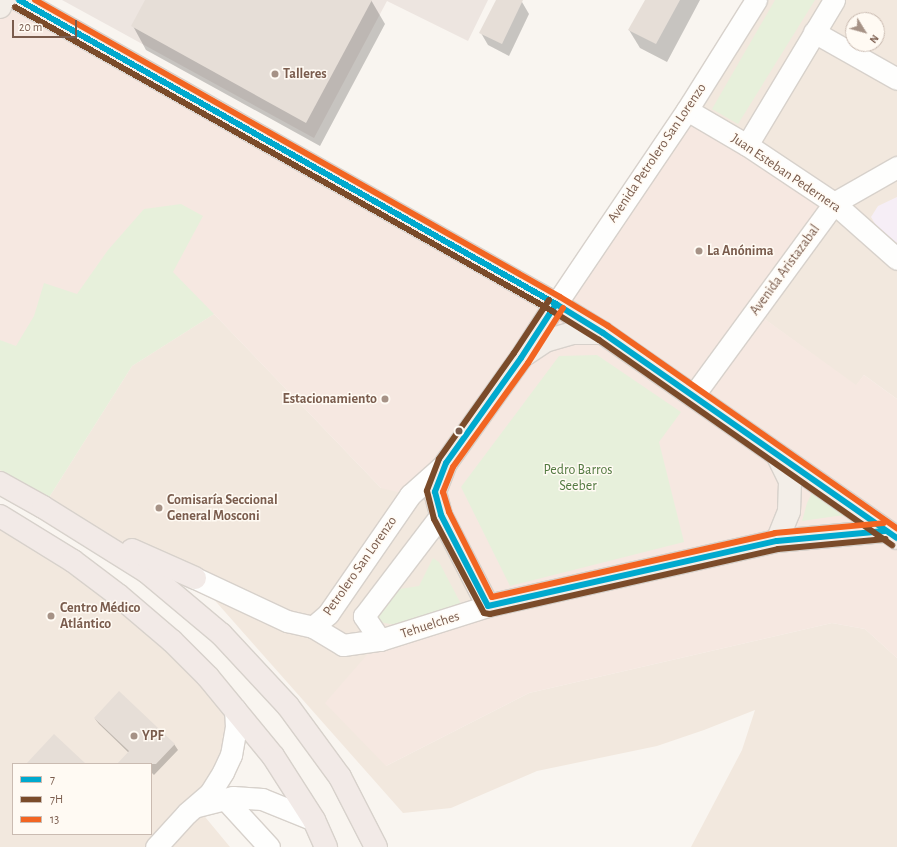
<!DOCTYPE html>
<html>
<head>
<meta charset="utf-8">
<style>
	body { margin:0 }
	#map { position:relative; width:897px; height:847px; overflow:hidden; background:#f9f5f0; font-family:"Alegreya Sans",sans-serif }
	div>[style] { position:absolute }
	.residential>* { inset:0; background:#f2e8de }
	.commercial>* { inset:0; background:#f6e8e1 }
	.industrial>* { inset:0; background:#ede5e0 }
	.education>* { inset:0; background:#f6eef6 }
	.green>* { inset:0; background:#e7f0db }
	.shadow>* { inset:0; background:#0003 }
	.building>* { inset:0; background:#e6ded7 }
	.roads { filter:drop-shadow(1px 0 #d7d1cb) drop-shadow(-1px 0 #d7d1cb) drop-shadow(0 1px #d7d1cb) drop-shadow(0 -1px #d7d1cb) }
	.minor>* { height:21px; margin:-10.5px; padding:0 10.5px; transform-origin:10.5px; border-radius:10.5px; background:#fefefd }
	.major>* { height:22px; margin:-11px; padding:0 11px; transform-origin:11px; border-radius:11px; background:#f3eee8 }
	.highway>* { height:22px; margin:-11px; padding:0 11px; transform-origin:11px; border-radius:11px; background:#f2eae7 }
	.bus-1>* { height:6px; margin:-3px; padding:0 3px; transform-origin:3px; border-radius:3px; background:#00a9ce }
	.bus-2>* { height:6px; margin:-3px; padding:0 3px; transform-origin:3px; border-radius:3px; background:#7a4b2a }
	.bus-3>* { height:6px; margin:-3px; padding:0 3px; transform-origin:3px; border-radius:3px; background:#f26522 }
	.dots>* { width:11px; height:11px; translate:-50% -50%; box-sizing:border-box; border:2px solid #fffaf3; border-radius:50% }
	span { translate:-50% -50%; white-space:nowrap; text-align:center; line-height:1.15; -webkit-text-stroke:3px #fffaf3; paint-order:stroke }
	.poi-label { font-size:14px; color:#7a5c4d; font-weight:700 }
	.left { translate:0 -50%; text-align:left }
	.right { translate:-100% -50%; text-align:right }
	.street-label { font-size:14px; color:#7a5c4d }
	.park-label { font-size:14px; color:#537a41 }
	.legend { position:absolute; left:12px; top:763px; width:140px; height:72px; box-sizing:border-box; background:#fffaf3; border:1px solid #cabbb1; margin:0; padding:5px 7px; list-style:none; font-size:12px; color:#7a5c4d }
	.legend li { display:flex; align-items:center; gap:8px; height:20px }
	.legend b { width:20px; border:1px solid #cabbb1 }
	.north { position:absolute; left:845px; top:12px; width:40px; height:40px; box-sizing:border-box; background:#fffaf3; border:1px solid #cabbb1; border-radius:50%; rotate:127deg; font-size:11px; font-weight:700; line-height:16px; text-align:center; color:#7a5c4d }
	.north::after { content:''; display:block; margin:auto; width:14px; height:18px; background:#a69286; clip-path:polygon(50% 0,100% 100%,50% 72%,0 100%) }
	.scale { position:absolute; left:12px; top:20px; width:65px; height:18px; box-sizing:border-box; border:2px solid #7a5c4d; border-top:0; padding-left:5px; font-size:12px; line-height:14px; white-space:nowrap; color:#7a5c4d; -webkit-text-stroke:3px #fffaf3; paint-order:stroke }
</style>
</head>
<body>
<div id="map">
	<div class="residential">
		<i style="clip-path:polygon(evenodd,756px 0,897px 0,897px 399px,864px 375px,856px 386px,755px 312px,687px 110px,756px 0,853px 20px,877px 20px,877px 44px,853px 44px,853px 20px)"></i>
		<i style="clip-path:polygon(214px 314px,381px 488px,446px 463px,488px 606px,386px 766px,529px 693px,832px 623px,865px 629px,897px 658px,897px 847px,691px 847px,742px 750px,755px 710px,704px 730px,657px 746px,537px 771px,451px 808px,403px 813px,195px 578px,43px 507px,132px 366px)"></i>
		<i style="clip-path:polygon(evenodd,0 516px,172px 641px,236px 727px,196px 806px,230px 847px,0 847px,0 516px,13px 764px,151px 764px,151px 834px,13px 834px,13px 764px)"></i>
	</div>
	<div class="commercial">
		<i style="clip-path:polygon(0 0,555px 304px,687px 110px,834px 203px,755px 312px,856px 385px,864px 375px,897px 399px,897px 658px,865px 629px,832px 623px,529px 693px,386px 766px,325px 703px,380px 640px,488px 606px,435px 492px,410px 495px,381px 488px,214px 314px,132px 366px,48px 499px,0 483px)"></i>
	</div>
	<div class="industrial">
		<i style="clip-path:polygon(62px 0,488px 0,468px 41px,387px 1px,314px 138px)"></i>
	</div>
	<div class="education">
		<i style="clip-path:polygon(897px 197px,897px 243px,877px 227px,871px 217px,878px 206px)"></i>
	</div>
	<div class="green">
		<i style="clip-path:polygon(775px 0,815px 0,738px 124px,712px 109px)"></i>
		<i style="clip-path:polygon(181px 204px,203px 216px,173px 272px,214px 314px,132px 366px,48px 499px,33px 488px,0 470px,0 340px,16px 346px,34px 316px,44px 283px,77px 294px,108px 250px,144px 209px)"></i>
		<i style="clip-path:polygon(597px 355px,681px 412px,659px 442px,684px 542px,510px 586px,461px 487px,559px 356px)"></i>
		<i style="clip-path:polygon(819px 479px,869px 515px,837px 516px,802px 521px,807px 503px)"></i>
		<i style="clip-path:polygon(433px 558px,439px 562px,461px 604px,396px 625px,379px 622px,379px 605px,393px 590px,419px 586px)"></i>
	</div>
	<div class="shadow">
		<i style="clip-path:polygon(146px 0,371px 0,385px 24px,320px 146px,146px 50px,133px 26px)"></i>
		<i style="clip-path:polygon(497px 0,518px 0,522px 2px,529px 14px,509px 56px,488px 45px,481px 33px)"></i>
		<i style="clip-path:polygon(646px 0,700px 0,667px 62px,640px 48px,629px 30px)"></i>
		<i style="clip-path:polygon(95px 719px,174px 744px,178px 750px,154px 775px,151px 772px,151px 764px,119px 764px,129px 753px,99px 724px)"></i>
	</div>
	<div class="building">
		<i style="clip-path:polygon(145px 0,372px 0,306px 123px,131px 26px)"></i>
		<i style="clip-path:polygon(496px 0,523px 0,502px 44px,479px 33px)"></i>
		<i style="clip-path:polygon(645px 0,680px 0,656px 44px,628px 30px)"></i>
		<i style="clip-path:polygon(119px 691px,175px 744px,156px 764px,117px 764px,129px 751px,94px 718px)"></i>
		<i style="clip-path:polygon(54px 734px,86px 764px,26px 764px)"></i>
	</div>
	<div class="roads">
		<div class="minor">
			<i style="left:814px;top:32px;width:95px;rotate:29.5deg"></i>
			<i style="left:687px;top:110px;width:69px;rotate:30.3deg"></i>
			<i style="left:747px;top:145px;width:105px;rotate:33.7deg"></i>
			<i style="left:834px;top:203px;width:84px;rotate:41.6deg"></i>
			<i style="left:747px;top:145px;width:169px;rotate:-59deg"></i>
			<i style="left:556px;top:304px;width:234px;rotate:-56deg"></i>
			<i style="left:687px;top:110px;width:130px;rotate:-57.9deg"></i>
			<i style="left:693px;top:396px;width:239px;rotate:-53.8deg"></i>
			<i style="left:834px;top:203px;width:73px;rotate:-29.7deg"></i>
			<i style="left:195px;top:578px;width:102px;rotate:25.1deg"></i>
			<i style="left:287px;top:621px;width:27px;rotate:13deg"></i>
			<i style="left:313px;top:627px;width:20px;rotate:-41deg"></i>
			<i style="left:328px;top:614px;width:145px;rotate:-55.4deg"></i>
			<i style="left:410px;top:495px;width:48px;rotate:-41.6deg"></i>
			<i style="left:313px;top:627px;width:35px;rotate:31deg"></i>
			<i style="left:343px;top:645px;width:37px;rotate:-8deg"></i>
			<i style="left:380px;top:640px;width:113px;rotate:-17.5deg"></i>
			<i style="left:380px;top:640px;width:29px;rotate:-124deg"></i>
			<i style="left:364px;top:616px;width:127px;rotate:-52.7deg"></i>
			<i style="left:225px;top:799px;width:65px;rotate:47.5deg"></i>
			<i style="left:197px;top:806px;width:37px;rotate:-14deg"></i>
			<i style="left:233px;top:797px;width:29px;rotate:4deg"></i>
			<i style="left:262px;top:799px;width:56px;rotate:22deg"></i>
			<i style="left:156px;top:847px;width:46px;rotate:-47.6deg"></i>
			<i style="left:187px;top:813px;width:30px;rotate:-41deg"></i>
			<i style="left:210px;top:793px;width:25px;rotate:-58deg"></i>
			<i style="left:223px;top:772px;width:19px;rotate:-65deg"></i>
			<i style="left:231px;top:755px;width:28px;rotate:-80deg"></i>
			<i style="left:236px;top:727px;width:18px;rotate:-93deg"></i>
		</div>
		<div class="major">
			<i style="left:19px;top:0;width:617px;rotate:29.51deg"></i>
			<i style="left:556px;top:304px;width:55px;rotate:31.7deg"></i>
			<i style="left:603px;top:333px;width:358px;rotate:34.9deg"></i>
			<i style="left:0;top:7px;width:7px;rotate:-74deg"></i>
			<i style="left:556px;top:304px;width:64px;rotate:122.9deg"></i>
			<i style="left:521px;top:358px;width:129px;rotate:125.5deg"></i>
			<i style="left:446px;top:463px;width:31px;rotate:111deg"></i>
			<i style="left:435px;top:492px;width:24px;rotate:75deg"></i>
			<i style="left:441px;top:515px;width:102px;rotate:62.7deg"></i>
			<i style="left:488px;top:606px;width:296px;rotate:-12.7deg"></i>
			<i style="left:777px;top:541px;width:108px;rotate:-5.3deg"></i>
			<i style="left:526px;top:354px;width:23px;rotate:-34deg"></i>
			<i style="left:545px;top:341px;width:29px;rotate:-16deg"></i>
			<i style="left:573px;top:333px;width:30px"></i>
			<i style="left:777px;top:541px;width:32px;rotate:-68deg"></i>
			<i style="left:789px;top:511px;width:30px;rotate:-88deg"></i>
			<i style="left:790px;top:481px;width:28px;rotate:-116deg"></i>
		</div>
		<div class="highway">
			<i style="left:0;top:483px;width:49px;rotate:29.2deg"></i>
			<i style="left:43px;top:507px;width:123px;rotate:32deg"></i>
			<i style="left:147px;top:572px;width:97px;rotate:40deg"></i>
			<i style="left:221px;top:634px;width:98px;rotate:47.1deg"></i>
			<i style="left:288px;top:706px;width:88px;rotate:53.8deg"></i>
			<i style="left:340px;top:777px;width:79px;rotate:62.8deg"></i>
			<i style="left:0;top:516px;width:86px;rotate:31.7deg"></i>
			<i style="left:73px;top:561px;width:56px;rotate:37.1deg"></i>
			<i style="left:118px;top:595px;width:71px;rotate:40.4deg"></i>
			<i style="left:172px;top:641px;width:51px;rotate:45deg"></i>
			<i style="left:208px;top:677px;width:102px;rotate:50.6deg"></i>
			<i style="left:273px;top:756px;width:76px;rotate:57.4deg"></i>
			<i style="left:314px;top:820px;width:30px;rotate:66deg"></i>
			<i style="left:132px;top:550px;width:69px;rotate:24deg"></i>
		</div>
	</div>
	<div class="bus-1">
		<i style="left:19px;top:0;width:617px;rotate:29.51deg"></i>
		<i style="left:556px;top:304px;width:55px;rotate:31.7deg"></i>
		<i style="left:603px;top:333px;width:358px;rotate:34.9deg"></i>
		<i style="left:556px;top:304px;width:64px;rotate:122.9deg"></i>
		<i style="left:521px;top:358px;width:129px;rotate:125.5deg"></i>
		<i style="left:446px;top:463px;width:31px;rotate:111deg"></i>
		<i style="left:435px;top:492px;width:24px;rotate:75deg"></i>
		<i style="left:441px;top:515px;width:102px;rotate:62.7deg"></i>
		<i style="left:488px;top:606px;width:296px;rotate:-12.7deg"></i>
		<i style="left:777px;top:541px;width:108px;rotate:-5.3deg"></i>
	</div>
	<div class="bus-2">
		<i style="left:15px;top:7px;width:617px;rotate:29.51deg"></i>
		<i style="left:552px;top:311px;width:55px;rotate:31.7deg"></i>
		<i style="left:599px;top:340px;width:358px;rotate:35deg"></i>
		<i style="left:549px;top:300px;width:64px;rotate:123.4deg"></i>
		<i style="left:514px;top:353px;width:130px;rotate:125.3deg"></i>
		<i style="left:439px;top:459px;width:34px;rotate:111deg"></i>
		<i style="left:427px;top:491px;width:29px;rotate:76deg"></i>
		<i style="left:434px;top:519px;width:106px;rotate:62deg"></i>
		<i style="left:484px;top:613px;width:6px;rotate:9deg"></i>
		<i style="left:490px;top:614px;width:295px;rotate:-12.7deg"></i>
		<i style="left:778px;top:549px;width:108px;rotate:-5.3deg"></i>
	</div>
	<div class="bus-3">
		<i style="left:35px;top:0;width:603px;rotate:29.5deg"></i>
		<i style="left:560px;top:297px;width:56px;rotate:31.1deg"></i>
		<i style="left:608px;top:326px;width:353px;rotate:35deg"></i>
		<i style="left:563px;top:308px;width:65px;rotate:122.5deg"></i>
		<i style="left:528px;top:363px;width:128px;rotate:125.8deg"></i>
		<i style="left:453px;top:467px;width:27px;rotate:112deg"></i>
		<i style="left:443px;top:492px;width:21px;rotate:73deg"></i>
		<i style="left:449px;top:512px;width:95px;rotate:63.2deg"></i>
		<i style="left:492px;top:597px;width:290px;rotate:-12.7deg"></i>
		<i style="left:775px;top:533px;width:109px;rotate:-5.2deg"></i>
	</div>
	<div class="dots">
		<i style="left:275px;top:74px;background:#a69286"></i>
		<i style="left:699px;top:251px;background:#a69286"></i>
		<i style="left:385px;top:399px;background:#a69286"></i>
		<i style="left:459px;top:431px;background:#7a5c4d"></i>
		<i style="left:159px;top:508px;background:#a69286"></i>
		<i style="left:51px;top:616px;background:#a69286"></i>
		<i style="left:134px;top:736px;background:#a69286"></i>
	</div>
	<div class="poi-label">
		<span class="left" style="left:283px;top:74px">Talleres</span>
		<span class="left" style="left:707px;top:251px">La Anónima</span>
		<span class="right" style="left:377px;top:399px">Estacionamiento</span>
		<span class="left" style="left:167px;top:508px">Comisaría Seccional<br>General Mosconi</span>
		<span class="left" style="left:60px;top:616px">Centro Médico<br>Atlántico</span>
		<span class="left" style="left:142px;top:736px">YPF</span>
	</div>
	<div class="street-label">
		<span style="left:657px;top:153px;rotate:-56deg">Avenida Petrolero San Lorenzo</span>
		<span style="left:786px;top:173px;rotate:34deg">Juan Esteban Pedernera</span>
		<span style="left:785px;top:270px;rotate:-54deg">Avenida Aristazabal</span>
		<span style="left:360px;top:566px;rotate:-55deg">Petrolero San Lorenzo</span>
		<span style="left:430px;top:625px;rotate:-18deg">Tehuelches</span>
	</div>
	<div class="park-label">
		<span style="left:578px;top:478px">Pedro Barros<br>Seeber</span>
	</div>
	<ul class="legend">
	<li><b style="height:5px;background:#00a9ce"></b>7</li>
	<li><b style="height:5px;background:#7a4b2a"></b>7H</li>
	<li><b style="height:5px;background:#f26522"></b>13</li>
	</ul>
	<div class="north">N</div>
	<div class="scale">20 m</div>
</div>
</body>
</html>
